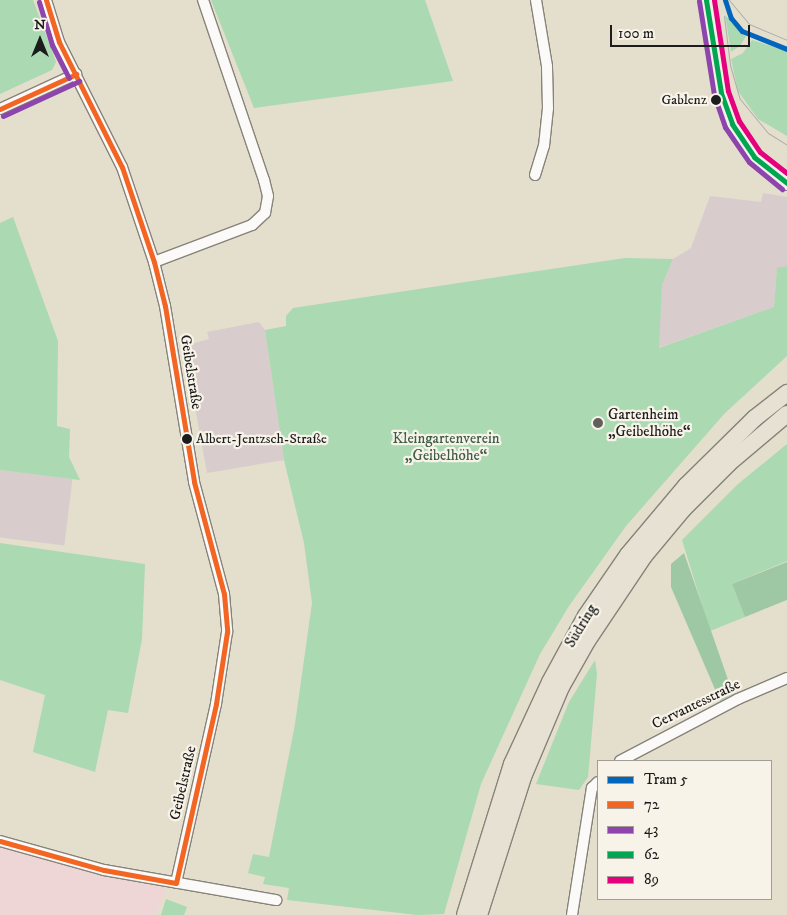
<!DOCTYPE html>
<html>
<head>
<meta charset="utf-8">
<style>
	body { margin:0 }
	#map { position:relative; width:787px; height:915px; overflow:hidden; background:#e4decd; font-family:"IM FELL DW Pica",serif }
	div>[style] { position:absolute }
	.built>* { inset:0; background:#edd6d5 }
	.industrial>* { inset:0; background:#d9cccc; transform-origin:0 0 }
	.green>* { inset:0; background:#aad9b2 }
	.forest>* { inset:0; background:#9ec8a4 }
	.roads { filter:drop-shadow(1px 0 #86837a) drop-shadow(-1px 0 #86837a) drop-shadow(0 1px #86837a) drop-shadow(0 -1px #86837a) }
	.street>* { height:10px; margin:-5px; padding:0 5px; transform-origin:5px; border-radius:5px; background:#fbfaf8 }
	.secondary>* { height:14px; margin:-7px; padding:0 7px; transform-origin:7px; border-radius:7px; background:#f3f0e9 }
	.primary>* { height:16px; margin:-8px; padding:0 8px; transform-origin:8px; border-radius:8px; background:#e7e1d4 }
	.tram>* { height:1px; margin:-0.5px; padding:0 0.5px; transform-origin:0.5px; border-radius:0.5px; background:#aeadaa }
	.bus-1>* { height:5px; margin:-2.5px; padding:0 2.5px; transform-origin:2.5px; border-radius:2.5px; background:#f26522 }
	.bus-2>* { height:5px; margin:-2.5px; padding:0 2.5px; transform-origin:2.5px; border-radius:2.5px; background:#8e44ad }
	.bus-3>* { height:5px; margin:-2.5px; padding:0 2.5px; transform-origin:2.5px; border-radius:2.5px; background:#00a651 }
	.bus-4>* { height:5px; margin:-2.5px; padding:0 2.5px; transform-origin:2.5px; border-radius:2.5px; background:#e5007d }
	.tram-1>* { height:5px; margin:-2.5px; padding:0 2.5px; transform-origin:2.5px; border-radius:2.5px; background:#0065bd }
	.dots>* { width:14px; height:14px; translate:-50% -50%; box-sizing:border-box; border:2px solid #f7f3e8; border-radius:50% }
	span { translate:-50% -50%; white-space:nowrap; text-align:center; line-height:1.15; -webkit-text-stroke:4.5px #f7f3e8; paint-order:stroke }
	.bus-label { font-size:14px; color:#1c1c1c }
	.right { translate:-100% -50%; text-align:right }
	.left { translate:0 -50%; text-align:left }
	.street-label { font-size:15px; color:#1c1c1c }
	.poi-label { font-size:15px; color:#1c1c1c }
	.park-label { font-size:15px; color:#3d5d48 }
	.legend { position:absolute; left:597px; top:760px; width:175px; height:140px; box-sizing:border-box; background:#f7f3e8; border:1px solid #9f9d96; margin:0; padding:6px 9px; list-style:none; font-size:15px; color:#1c1c1c }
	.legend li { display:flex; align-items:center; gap:10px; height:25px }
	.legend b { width:25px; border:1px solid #9f9d96 }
	.north { position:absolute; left:15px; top:15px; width:50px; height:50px; -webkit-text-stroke:4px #f7f3e8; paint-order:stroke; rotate:0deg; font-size:14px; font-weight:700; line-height:20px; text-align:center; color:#1c1c1c }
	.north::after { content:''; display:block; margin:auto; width:18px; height:22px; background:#1c1c1c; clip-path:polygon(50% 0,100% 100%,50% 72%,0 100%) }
	.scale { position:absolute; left:610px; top:25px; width:140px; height:22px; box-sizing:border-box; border:2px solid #1c1c1c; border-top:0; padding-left:6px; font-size:15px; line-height:18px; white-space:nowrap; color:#1c1c1c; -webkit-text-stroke:4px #f7f3e8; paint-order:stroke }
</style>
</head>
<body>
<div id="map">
	<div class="built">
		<i style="clip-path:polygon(0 845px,166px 885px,164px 895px,155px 915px,0 915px)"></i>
	</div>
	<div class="industrial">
		<i style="clip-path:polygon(763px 193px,787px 197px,787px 266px,777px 269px,774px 307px,658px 348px,662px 285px,673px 259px,691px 248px,710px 196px,761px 202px)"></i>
		<i style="clip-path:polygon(259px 322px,265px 330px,284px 460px,207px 473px,184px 346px,209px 339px,207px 332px)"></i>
		<i style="left:0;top:470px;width:73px;height:67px;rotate:7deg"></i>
	</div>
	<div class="green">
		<i style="clip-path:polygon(0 0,33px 0,56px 62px,52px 70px,0 94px)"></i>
		<i style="clip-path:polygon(211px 0,425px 0,453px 81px,254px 108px)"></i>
		<i style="clip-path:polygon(725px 15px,746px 36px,740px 46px,731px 52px)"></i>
		<i style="clip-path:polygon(752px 40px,787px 51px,787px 136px,758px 119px,738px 91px,731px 59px,743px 53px)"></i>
		<i style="clip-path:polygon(13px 217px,58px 341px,57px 426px,70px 429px,69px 457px,80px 480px,0 470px,0 223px)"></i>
		<i style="clip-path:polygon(625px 258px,673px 259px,662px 285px,659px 348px,774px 307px,777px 268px,787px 266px,787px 356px,725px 413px,626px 526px,569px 606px,540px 654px,481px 784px,444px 914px,417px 915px,287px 900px,289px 888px,263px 884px,265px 877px,248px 873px,253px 854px,269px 857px,295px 724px,312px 603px,304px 543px,284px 460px,265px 330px,286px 326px,286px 316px,293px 308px)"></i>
		<i style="clip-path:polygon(787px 444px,787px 561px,732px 584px,745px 617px,710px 631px,682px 540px,738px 484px)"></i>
		<i style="clip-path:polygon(0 543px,145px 564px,142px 639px,128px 713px,108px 710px,95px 772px,33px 752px,45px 695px,0 680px)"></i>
		<i style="clip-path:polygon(595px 660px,597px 674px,588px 777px,579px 790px,536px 784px,569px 702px)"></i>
		<i style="clip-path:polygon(166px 899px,187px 907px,184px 915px,161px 915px)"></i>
	</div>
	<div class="forest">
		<i style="clip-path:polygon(684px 553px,733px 694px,720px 701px,671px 587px,671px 564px)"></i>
		<i style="clip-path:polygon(787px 562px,787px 600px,745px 617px,732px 584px)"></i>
	</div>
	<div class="roads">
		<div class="street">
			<i style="left:46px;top:0;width:44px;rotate:72.8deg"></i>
			<i style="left:59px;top:42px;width:140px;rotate:63.3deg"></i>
			<i style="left:122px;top:167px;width:100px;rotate:71.4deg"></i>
			<i style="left:154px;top:262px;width:45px;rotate:76deg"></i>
			<i style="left:165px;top:306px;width:178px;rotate:80.6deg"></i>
			<i style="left:194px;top:482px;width:116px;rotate:75deg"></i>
			<i style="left:224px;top:594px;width:38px;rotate:85deg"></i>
			<i style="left:227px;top:632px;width:73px;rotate:98.7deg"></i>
			<i style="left:216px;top:704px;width:183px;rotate:102.6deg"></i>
			<i style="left:0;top:109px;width:84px;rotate:-24.7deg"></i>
			<i style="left:535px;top:175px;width:30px;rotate:-73deg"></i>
			<i style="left:544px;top:146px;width:38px;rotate:-84deg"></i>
			<i style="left:548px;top:108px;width:42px;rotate:-91.4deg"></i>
			<i style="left:547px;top:66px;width:67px;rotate:-99.5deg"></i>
			<i style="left:154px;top:262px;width:105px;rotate:-20.7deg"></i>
			<i style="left:252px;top:225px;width:18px;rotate:-43deg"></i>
			<i style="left:265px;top:213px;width:17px;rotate:-80deg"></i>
			<i style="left:268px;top:196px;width:16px;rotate:-104deg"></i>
			<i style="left:264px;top:180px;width:190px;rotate:-108.7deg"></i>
			<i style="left:620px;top:761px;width:133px;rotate:-27.7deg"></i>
			<i style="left:738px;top:699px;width:53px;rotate:-23.2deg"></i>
			<i style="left:0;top:841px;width:108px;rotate:15.6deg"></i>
			<i style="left:104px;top:870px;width:175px;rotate:9.9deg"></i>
			<i style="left:572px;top:915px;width:129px;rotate:-81.1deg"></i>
			<i style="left:592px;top:788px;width:8px;rotate:-45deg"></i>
		</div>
		<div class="secondary">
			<i style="left:706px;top:0;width:94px;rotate:80.8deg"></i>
			<i style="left:721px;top:93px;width:33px;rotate:70deg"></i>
			<i style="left:732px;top:124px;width:40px;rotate:56deg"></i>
			<i style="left:754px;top:157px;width:42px;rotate:38.2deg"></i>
		</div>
		<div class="primary">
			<i style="left:465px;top:915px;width:158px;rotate:-72.7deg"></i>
			<i style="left:512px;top:764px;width:90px;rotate:-65.1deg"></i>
			<i style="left:550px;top:682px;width:75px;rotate:-61.4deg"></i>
			<i style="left:586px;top:616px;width:74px;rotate:-55.5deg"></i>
			<i style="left:628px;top:555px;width:90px;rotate:-50deg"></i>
			<i style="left:686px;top:486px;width:97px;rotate:-44.6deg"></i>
			<i style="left:755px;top:418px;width:41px;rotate:-38deg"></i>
			<i style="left:479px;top:915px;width:145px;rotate:-72.3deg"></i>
			<i style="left:523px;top:777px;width:98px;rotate:-67.1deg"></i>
			<i style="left:561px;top:687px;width:53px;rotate:-60.5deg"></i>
			<i style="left:587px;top:641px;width:102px;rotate:-56.2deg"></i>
			<i style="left:644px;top:556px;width:61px;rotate:-50.3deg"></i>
			<i style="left:683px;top:509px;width:65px;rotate:-45deg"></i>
			<i style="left:729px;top:463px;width:76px;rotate:-40.2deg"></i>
		</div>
	</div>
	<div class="tram">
		<i style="left:729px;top:0;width:31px;rotate:50deg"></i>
		<i style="left:749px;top:24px;width:41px;rotate:22.8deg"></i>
		<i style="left:724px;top:16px;width:49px;rotate:83deg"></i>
		<i style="left:730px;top:65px;width:35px;rotate:74deg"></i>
		<i style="left:740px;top:99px;width:44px;rotate:50.5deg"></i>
		<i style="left:768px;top:133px;width:22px;rotate:32deg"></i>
	</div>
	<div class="bus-1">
		<i style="left:46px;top:0;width:44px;rotate:72.8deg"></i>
		<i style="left:59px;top:42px;width:140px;rotate:63.3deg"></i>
		<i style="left:122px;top:167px;width:100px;rotate:71.4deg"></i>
		<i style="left:154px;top:262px;width:45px;rotate:76deg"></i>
		<i style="left:165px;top:306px;width:178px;rotate:80.6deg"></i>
		<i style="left:194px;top:482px;width:116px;rotate:75deg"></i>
		<i style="left:224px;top:594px;width:38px;rotate:85deg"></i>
		<i style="left:227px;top:632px;width:73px;rotate:98.7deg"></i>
		<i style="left:216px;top:704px;width:183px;rotate:102.6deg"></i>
		<i style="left:0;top:109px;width:84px;rotate:-24.7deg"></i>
		<i style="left:0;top:841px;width:108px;rotate:15.6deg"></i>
		<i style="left:104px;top:870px;width:73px;rotate:10.2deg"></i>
	</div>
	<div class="bus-2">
		<i style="left:699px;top:1px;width:95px;rotate:80.9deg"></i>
		<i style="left:714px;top:95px;width:34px;rotate:71deg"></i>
		<i style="left:725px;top:127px;width:42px;rotate:55.6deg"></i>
		<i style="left:749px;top:162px;width:43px;rotate:39.3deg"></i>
		<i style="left:39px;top:2px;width:45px;rotate:73.2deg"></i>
		<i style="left:52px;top:45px;width:37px;rotate:63deg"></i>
		<i style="left:3px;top:116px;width:84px;rotate:-24.7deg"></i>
	</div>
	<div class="bus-3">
		<i style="left:706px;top:0;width:94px;rotate:80.8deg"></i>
		<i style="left:721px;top:93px;width:33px;rotate:70deg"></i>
		<i style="left:732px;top:124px;width:40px;rotate:56deg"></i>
		<i style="left:754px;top:157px;width:42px;rotate:38.2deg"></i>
	</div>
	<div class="bus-4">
		<i style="left:714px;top:0;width:92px;rotate:81.3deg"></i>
		<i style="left:728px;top:91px;width:32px;rotate:70deg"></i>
		<i style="left:739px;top:121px;width:37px;rotate:56deg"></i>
		<i style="left:760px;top:152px;width:34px;rotate:38deg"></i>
	</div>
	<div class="tram-1">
		<i style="left:725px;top:0;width:19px;rotate:72deg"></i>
		<i style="left:731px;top:18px;width:17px;rotate:50deg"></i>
		<i style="left:742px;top:31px;width:48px;rotate:21.8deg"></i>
	</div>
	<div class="dots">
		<i style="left:716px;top:100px;background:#1c1c1c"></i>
		<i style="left:598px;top:423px;background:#62605a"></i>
		<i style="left:187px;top:439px;background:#1c1c1c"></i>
	</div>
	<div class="bus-label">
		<span class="right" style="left:707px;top:100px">Gablenz</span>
		<span class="left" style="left:196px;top:439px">Albert-Jentzsch-Straße</span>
	</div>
	<div class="street-label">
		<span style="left:191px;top:372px;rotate:81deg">Geibelstraße</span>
		<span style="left:581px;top:626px;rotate:-59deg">Südring</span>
		<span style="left:696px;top:704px;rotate:-26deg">Cervantesstraße</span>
		<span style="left:183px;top:783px;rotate:-77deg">Geibelstraße</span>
	</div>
	<div class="poi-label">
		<span class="left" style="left:608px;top:423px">Gartenheim<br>„Geibelhöhe“</span>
	</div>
	<div class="park-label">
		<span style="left:446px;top:447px">Kleingartenverein<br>„Geibelhöhe“</span>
	</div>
	<ul class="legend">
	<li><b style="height:6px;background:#0065bd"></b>Tram 5</li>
	<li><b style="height:6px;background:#f26522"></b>72</li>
	<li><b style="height:6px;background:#8e44ad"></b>43</li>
	<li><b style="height:6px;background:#00a651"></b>62</li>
	<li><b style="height:6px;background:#e5007d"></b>89</li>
	</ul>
	<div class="north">N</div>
	<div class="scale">100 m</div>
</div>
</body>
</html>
